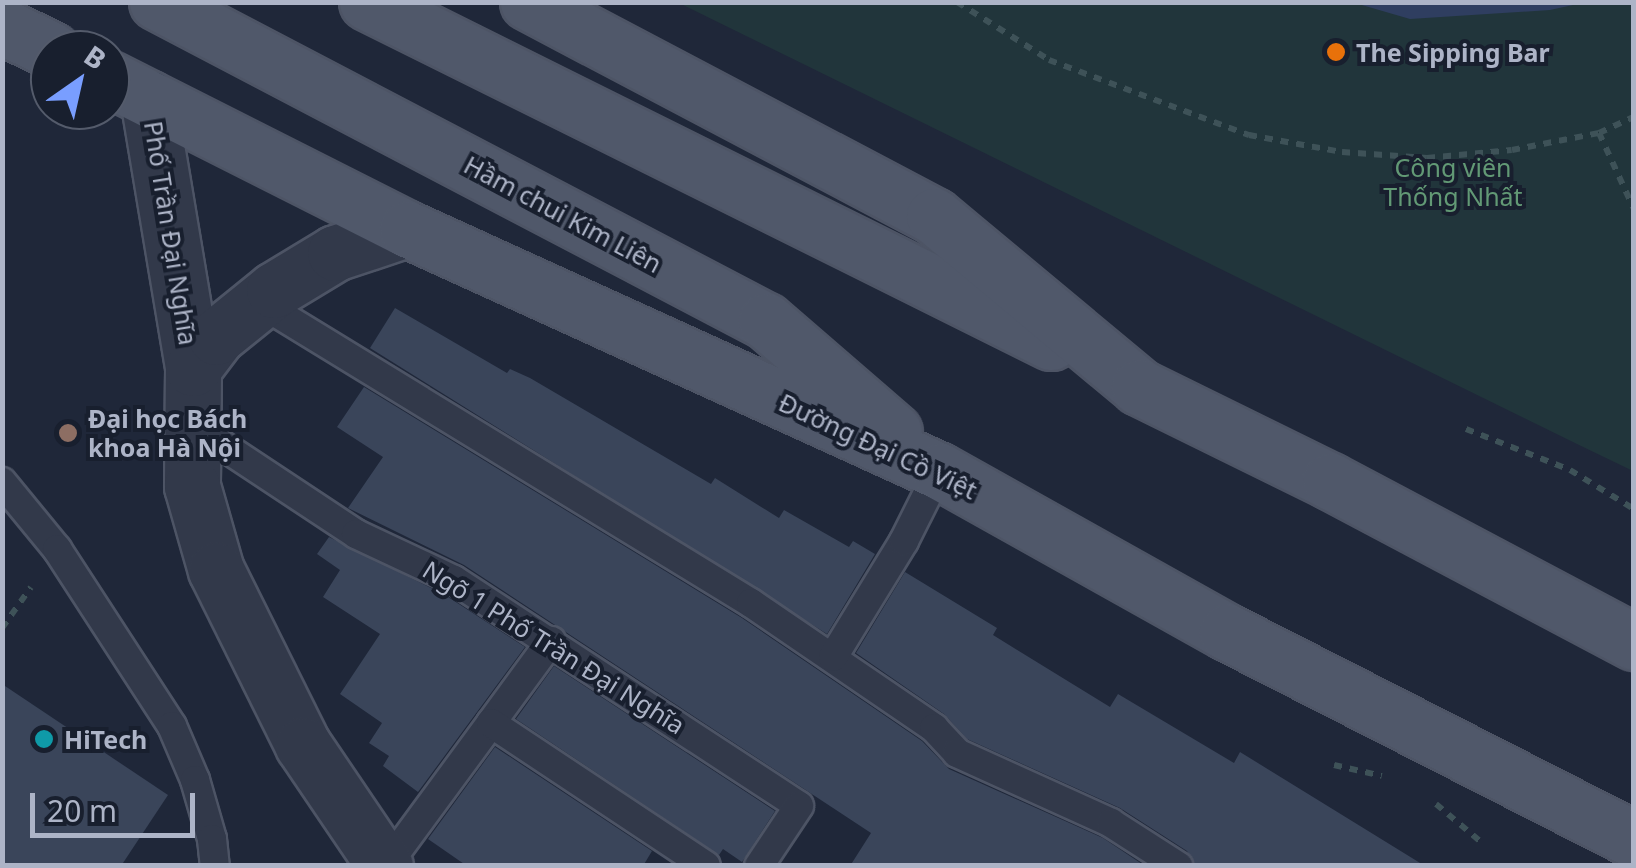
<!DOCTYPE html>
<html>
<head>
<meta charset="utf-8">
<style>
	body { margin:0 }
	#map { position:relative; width:1636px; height:868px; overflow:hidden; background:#1f2739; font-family:"Noto Sans",sans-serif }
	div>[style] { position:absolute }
	.green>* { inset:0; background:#21353b }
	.water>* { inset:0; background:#2f3e60 }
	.building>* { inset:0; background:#3a455a }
	.path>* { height:6px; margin-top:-3px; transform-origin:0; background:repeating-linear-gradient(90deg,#3e5258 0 8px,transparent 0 16px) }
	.roads { filter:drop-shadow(2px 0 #4d5465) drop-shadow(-2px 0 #4d5465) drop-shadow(0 2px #4d5465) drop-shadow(0 -2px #4d5465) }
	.service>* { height:28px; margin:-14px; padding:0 14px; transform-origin:14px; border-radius:14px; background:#32394a }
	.tertiary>* { height:55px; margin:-27.5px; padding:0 27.5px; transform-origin:27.5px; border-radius:27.5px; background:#32394a }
	.primary>* { height:55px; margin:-27.5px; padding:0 27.5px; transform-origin:27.5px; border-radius:27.5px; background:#50586a }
	.dots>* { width:28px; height:28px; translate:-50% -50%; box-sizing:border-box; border:5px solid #181f2e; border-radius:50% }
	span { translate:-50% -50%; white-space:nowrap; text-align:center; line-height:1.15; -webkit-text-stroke:8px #181f2e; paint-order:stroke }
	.poi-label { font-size:25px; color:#adb4c7; font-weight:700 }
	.left { translate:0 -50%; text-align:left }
	.park-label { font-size:25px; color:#629975 }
	.street-label { font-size:25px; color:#adb4c7 }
	.frame { position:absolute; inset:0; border:5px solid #adb4c7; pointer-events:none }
	.north { position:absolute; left:30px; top:30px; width:100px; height:100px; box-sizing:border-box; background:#181f2e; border:2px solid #545b6b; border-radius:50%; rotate:34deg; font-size:28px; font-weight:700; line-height:40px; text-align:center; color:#adb4c7 }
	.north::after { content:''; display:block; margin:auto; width:35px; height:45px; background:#799eff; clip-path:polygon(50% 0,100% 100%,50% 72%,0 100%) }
	.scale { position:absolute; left:30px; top:793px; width:165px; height:45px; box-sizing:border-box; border:5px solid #adb4c7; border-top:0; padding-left:12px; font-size:30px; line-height:35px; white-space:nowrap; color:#adb4c7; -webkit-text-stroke:8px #181f2e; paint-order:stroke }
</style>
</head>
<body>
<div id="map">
	<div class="green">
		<i style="clip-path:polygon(679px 3px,1633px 3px,1633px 471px,1577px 444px)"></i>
	</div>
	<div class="water">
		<i style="clip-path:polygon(1355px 3px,1355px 2px,1582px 3px,1550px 10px,1410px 19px)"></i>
	</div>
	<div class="building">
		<i style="clip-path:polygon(395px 308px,507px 373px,510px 369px,530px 378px,711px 484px,715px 478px,779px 518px,784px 510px,849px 547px,853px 541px,875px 554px,827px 634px,370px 348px)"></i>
		<i style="clip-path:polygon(364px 387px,742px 618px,922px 741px,949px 769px,1103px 838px,1145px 866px,850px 866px,871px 833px,464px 565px,348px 508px,383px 457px,337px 427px)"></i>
		<i style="clip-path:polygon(329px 537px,445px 595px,525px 647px,418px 792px,383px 766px,389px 756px,369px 743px,382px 723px,340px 694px,380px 634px,323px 597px,340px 570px,317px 554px)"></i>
		<i style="clip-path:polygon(905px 572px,997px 628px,993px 635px,1110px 707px,1118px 694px,1234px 763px,1240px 752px,1425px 866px,1195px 866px,1187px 851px,1120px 808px,967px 739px,944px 714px,856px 653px)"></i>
		<i style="clip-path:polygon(554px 666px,775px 811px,742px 862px,723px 849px,719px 855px,516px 719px)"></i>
		<i style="clip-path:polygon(2px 684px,168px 795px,121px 866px,2px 866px)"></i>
		<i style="clip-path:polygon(495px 747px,652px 851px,643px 866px,467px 866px,428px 839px)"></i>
	</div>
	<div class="path">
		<i style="left:957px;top:2px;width:109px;rotate:32.2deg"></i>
		<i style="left:1049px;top:60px;width:214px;rotate:20.6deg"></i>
		<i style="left:1249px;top:135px;width:95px;rotate:10.4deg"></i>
		<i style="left:1342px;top:152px;width:85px;rotate:4deg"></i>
		<i style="left:1427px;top:158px;width:85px;rotate:-5.4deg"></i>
		<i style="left:1512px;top:150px;width:89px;rotate:-11.1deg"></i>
		<i style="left:1599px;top:133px;width:38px;rotate:-25deg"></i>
		<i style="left:1599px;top:133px;width:84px;rotate:65.3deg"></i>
		<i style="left:1466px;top:429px;width:112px;rotate:21.5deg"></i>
		<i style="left:1570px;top:470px;width:75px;rotate:31.4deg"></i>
		<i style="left:2px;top:628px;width:50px;rotate:-54.7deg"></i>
		<i style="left:1334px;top:765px;width:49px;rotate:12.9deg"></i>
		<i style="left:1436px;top:804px;width:59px;rotate:40.2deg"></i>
	</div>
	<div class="roads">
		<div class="service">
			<i style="left:259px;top:302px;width:577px;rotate:31.46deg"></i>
			<i style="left:751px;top:603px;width:222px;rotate:34.3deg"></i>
			<i style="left:934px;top:728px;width:34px;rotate:47deg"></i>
			<i style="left:957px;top:753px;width:169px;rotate:24.4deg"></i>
			<i style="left:1111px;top:823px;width:80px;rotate:32.7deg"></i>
			<i style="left:193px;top:426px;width:196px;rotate:33.5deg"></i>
			<i style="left:356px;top:534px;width:108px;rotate:25.1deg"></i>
			<i style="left:454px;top:580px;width:412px;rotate:33.2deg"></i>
			<i style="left:799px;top:806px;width:72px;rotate:123.7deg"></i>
			<i style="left:2px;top:482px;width:87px;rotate:50.6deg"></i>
			<i style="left:57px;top:549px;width:211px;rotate:57deg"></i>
			<i style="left:172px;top:726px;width:59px;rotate:66.9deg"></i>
			<i style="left:195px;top:780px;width:61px;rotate:73.9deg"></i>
			<i style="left:212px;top:839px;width:27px;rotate:84deg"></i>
			<i style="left:833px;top:657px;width:136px;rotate:-58.5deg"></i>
			<i style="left:904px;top:541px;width:78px;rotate:-63.4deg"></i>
			<i style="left:491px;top:723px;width:102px;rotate:-53.8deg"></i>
			<i style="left:386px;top:866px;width:177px;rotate:-53.7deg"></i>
			<i style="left:491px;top:723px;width:258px;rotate:33.6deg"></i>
		</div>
		<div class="tertiary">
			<i style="left:148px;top:98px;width:274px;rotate:80.5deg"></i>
			<i style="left:193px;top:368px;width:118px;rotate:90.5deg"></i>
			<i style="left:192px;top:486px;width:87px;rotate:74.1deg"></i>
			<i style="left:216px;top:570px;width:195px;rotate:63.6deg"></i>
			<i style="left:303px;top:745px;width:146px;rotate:55.9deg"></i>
			<i style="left:193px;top:368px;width:39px;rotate:-53deg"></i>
			<i style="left:216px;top:337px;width:75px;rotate:-39deg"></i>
			<i style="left:274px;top:290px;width:71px;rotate:-31.2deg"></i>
			<i style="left:335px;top:253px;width:76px;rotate:-18.4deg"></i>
		</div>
		<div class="primary">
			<i style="left:157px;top:2px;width:687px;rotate:27.65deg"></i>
			<i style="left:766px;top:321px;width:169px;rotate:40.9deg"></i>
			<i style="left:367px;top:2px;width:764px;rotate:26.43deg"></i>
			<i style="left:528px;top:2px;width:459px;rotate:27.8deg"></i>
			<i style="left:934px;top:216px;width:267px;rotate:39.8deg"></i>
			<i style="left:1139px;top:387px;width:213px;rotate:26.2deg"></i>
			<i style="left:1330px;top:481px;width:344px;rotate:27.9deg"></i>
			<i style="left:2px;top:26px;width:55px;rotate:26.1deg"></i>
			<i style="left:110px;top:79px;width:333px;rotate:26.8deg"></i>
			<i style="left:407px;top:229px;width:584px;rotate:24.46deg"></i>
			<i style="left:939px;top:471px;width:330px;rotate:29.2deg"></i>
			<i style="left:1227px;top:632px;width:457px;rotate:27deg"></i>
		</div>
	</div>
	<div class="dots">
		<i style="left:1336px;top:52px;background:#e8710a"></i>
		<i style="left:68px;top:433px;background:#8d6e63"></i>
		<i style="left:44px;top:739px;background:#0f9aa8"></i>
	</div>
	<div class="poi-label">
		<span class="left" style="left:1356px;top:52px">The Sipping Bar</span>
		<span class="left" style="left:88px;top:433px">Đại học Bách<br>khoa Hà Nội</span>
		<span class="left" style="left:64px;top:739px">HiTech</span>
	</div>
	<div class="park-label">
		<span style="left:1453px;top:182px">Công viên<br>Thống Nhất</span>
	</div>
	<div class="street-label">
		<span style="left:563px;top:214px;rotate:28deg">Hầm chui Kim Liên</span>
		<span style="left:171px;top:233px;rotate:81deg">Phố Trần Đại Nghĩa</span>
		<span style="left:878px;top:446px;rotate:25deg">Đường Đại Cồ Việt</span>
		<span style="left:554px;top:647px;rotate:32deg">Ngõ 1 Phố Trần Đại Nghĩa</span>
	</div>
	<div class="frame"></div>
	<div class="north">B</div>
	<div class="scale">20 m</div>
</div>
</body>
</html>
